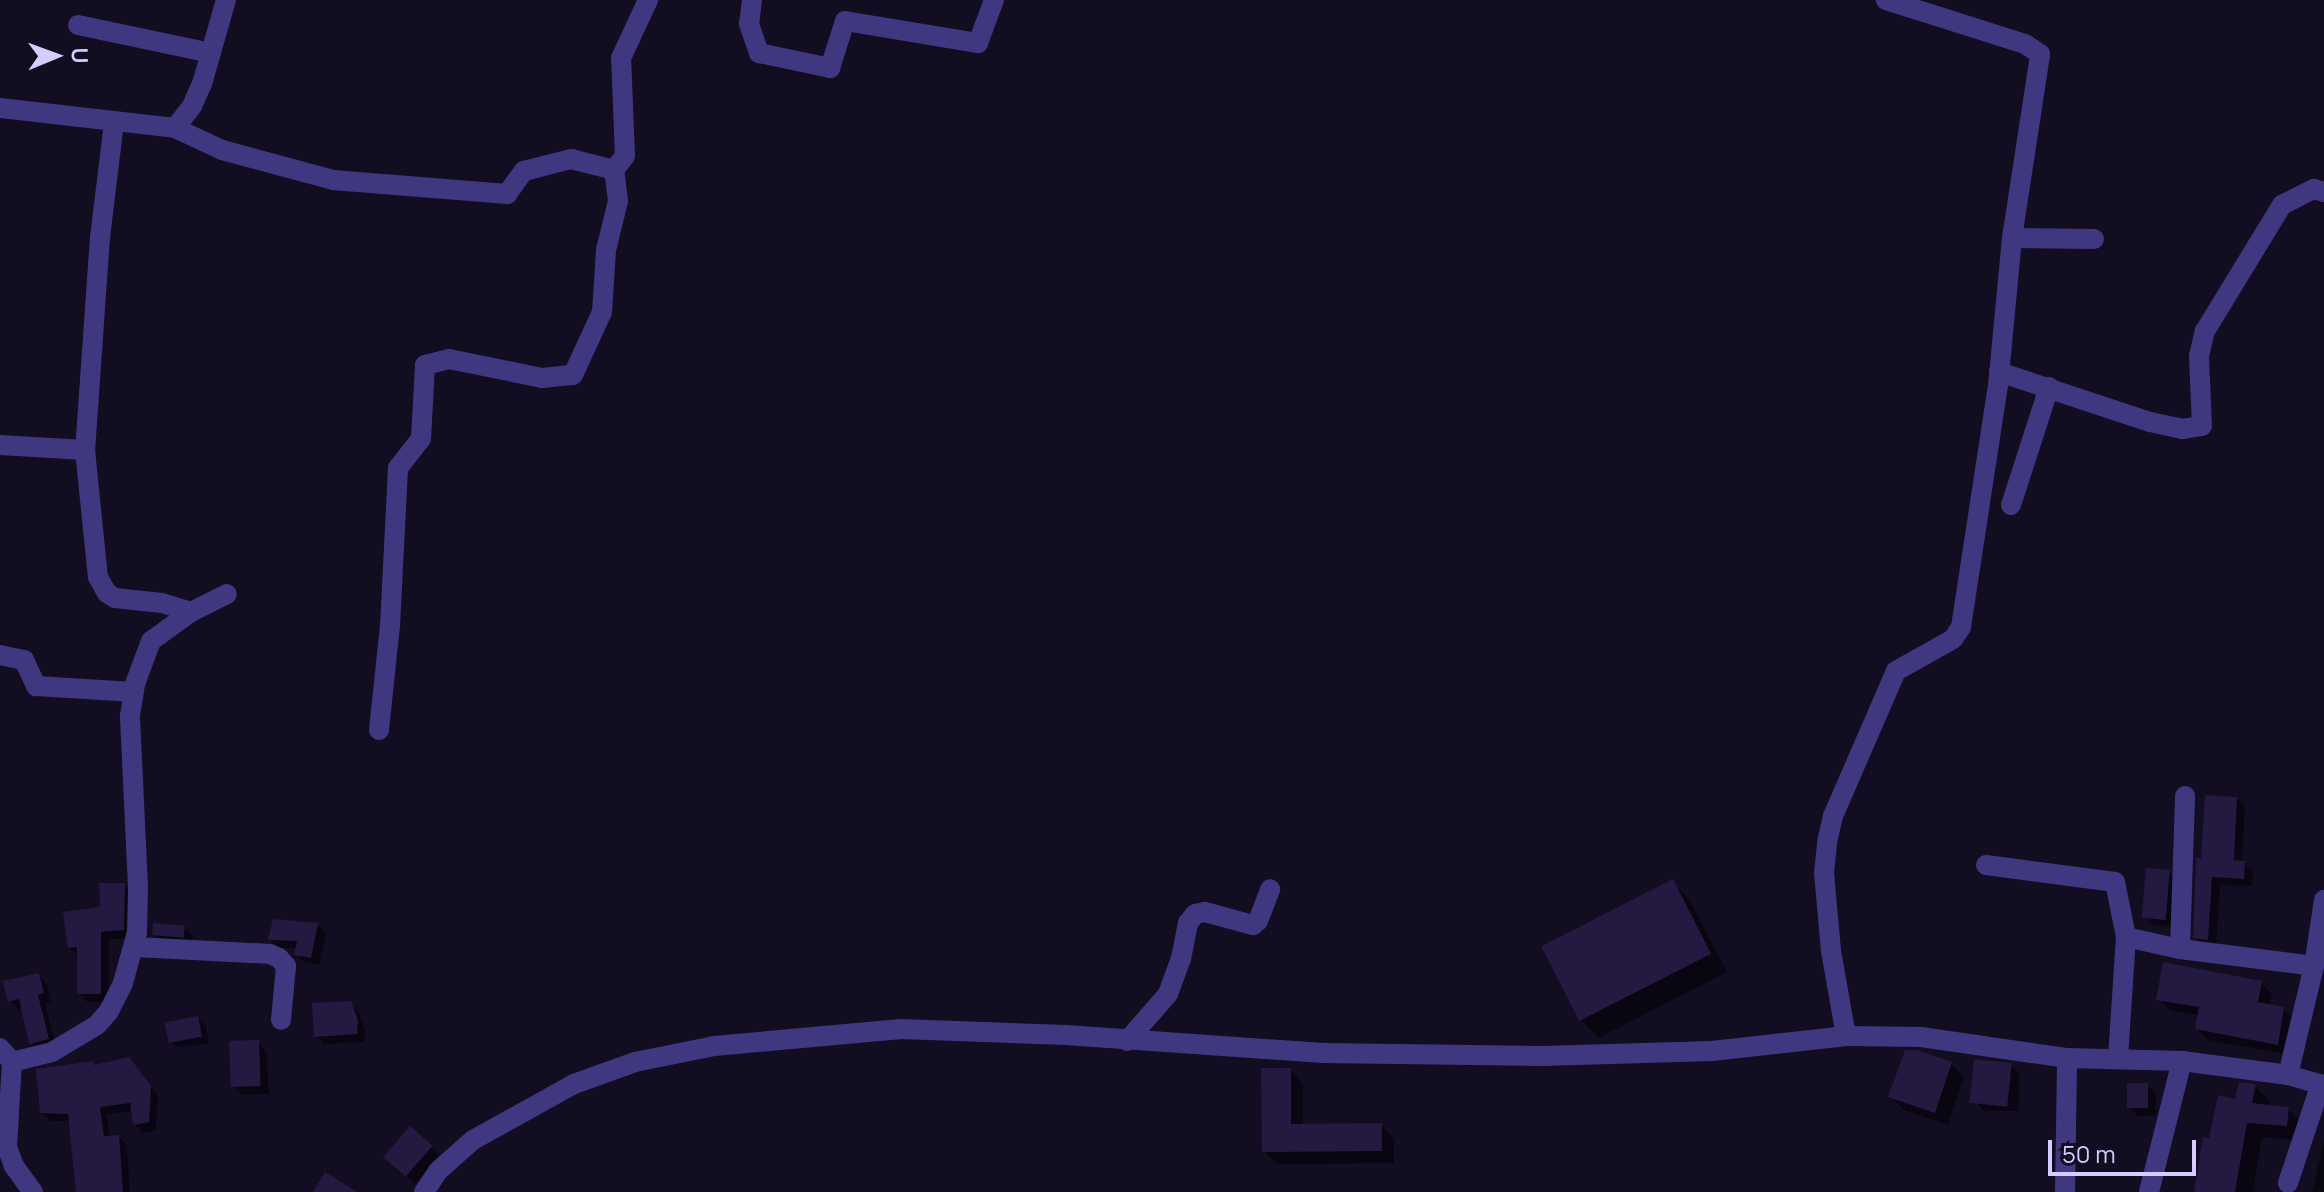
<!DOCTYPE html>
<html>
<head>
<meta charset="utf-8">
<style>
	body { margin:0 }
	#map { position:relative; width:2324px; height:1192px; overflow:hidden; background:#120d21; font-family:Manrope,sans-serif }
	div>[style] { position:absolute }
	.shadow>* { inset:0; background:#0007 }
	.building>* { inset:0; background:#241941; transform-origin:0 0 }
	.minor>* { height:20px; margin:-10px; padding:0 10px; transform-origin:10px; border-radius:10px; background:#3f3880 }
	.tertiary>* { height:20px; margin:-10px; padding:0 10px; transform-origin:10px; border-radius:10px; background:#3f3880 }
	span { translate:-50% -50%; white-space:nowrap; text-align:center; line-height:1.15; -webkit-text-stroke:6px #120d21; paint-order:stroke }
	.north { position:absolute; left:16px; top:16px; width:80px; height:80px; -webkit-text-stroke:6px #120d21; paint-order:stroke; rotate:89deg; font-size:22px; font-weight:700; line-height:32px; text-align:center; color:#d6ccff }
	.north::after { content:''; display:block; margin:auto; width:28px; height:36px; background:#d6ccff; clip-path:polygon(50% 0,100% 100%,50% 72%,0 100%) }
	.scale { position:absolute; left:2048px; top:1140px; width:148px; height:36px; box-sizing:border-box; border:4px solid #d6ccff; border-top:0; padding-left:10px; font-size:24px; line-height:28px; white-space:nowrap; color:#d6ccff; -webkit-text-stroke:6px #120d21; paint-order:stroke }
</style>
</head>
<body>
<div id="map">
	<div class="shadow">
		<i style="clip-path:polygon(2237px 799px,2245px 807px,2242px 862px,2253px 871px,2252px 886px,2220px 885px,2216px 947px,2204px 945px,2195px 937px,2203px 860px)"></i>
		<i style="clip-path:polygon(2169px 872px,2177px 880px,2176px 927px,2154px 925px,2146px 917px)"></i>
		<i style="clip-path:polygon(1672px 882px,1690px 900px,1727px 972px,1599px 1038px,1581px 1020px)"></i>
		<i style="clip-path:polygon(124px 885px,132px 894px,131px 939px,109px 939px,109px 1002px,87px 1002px,79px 993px,79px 956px,70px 948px)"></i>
		<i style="clip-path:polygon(317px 925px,326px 933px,319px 965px,304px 962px,296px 954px,297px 948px,278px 948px,270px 940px)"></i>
		<i style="clip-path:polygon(184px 928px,193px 936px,192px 944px,163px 943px,155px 934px)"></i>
		<i style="clip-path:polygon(39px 975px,47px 984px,51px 1002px,45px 1003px,56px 1047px,40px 1052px,31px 1043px,23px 1008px,18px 1009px,10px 1001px)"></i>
		<i style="clip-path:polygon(2261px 983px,2272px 994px,2270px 1006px,2284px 1009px,2295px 1020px,2289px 1055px,2208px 1040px,2197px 1029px,2200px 1016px,2170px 1010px,2158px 999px)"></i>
		<i style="clip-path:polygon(350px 1003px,359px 1012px,365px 1030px,364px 1042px,324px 1044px,316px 1036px)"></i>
		<i style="clip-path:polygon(197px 1018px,206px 1026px,209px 1044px,176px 1047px,168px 1039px)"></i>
		<i style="clip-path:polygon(258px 1043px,266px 1051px,269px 1094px,242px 1095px,234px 1087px)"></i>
		<i style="clip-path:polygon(129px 1059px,158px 1096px,156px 1130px,143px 1133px,135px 1124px,133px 1111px,107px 1114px,110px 1138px,119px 1137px,127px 1145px,130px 1192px,78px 1192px,70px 1121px,50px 1121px,42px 1112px,92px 1063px,96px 1067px)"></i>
		<i style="clip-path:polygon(1951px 1064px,1964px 1077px,1948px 1125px,1904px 1110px,1891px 1097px)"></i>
		<i style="clip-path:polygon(2011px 1065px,2019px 1074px,2019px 1111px,1984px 1111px,1976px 1102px)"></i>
		<i style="clip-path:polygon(1290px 1070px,1303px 1083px,1303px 1126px,1381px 1125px,1394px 1139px,1394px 1163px,1277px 1164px,1264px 1151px)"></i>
		<i style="clip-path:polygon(2147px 1085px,2156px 1094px,2156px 1115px,2138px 1116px,2129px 1107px)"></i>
		<i style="clip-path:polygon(2255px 1086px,2270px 1101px,2269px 1107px,2288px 1109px,2304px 1124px,2302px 1141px,2262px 1137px,2253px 1192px,2196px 1192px,2211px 1141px,2236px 1101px)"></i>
		<i style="clip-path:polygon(2324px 1141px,2324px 1192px,2312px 1192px)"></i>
		<i style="clip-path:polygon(431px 1147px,439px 1156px,415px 1184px,394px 1165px)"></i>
	</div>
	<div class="building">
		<i style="clip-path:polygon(2205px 795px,2237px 797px,2234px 860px,2245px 861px,2244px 879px,2212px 877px,2208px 940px,2193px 938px,2196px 858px,2201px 858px)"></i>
		<i style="left:2146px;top:868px;width:24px;height:50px;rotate:5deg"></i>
		<i style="left:1673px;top:879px;width:84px;height:148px;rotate:63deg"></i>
		<i style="clip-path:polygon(99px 883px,125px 883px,124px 930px,101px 932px,101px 994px,77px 994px,77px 947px,68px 948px,63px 912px,100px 907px)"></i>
		<i style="clip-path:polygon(273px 919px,318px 923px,311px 958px,294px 955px,297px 941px,268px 940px)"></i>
		<i style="left:153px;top:923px;width:32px;height:12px;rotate:5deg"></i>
		<i style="clip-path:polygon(2163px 962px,2262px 981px,2258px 1002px,2284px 1007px,2278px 1045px,2195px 1029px,2199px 1007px,2156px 1000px)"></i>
		<i style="clip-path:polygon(39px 973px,44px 993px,38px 995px,49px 1039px,29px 1044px,19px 999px,8px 1002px,3px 981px)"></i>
		<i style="clip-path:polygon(351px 1001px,358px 1020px,357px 1034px,314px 1037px,312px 1003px)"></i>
		<i style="left:198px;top:1016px;width:21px;height:34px;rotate:79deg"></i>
		<i style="left:259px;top:1040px;width:46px;height:30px;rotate:88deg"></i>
		<i style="clip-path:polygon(1905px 1050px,1917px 1050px,1952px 1062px,1935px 1113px,1888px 1097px)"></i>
		<i style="clip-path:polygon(129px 1057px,151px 1086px,149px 1122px,133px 1125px,130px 1103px,100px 1107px,104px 1136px,119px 1135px,123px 1192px,76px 1192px,68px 1114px,40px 1113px,36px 1069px,93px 1061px,94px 1065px)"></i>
		<i style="left:1974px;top:1059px;width:38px;height:44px;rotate:6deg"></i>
		<i style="clip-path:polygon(1261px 1068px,1291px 1068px,1291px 1124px,1382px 1123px,1382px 1151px,1262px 1152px)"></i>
		<i style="clip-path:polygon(2239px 1082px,2256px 1084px,2252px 1103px,2289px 1107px,2287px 1126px,2247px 1123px,2235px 1192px,2194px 1192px,2203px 1137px,2209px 1138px,2218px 1095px,2235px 1099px)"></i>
		<i style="left:2127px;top:1083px;width:21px;height:25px"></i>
		<i style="left:410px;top:1126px;width:30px;height:41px;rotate:41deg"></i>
		<i style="clip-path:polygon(325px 1172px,357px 1192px,313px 1192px)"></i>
	</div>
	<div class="minor">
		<i style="left:752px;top:0;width:24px;rotate:97deg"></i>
		<i style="left:749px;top:24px;width:31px;rotate:71deg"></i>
		<i style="left:759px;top:53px;width:73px;rotate:11.9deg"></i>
		<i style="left:830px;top:68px;width:49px;rotate:-72.3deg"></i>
		<i style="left:845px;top:21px;width:135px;rotate:9.4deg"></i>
		<i style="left:978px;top:43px;width:46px;rotate:-69.6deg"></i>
		<i style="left:78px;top:25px;width:136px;rotate:11.9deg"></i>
		<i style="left:0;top:108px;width:176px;rotate:6.5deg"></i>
		<i style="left:175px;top:128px;width:28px;rotate:-52deg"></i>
		<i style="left:192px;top:106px;width:24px;rotate:-66deg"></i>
		<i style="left:202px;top:84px;width:87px;rotate:-74.1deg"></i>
		<i style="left:114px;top:122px;width:116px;rotate:96.9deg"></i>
		<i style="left:100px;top:237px;width:214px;rotate:94deg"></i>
		<i style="left:85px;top:450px;width:128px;rotate:84.2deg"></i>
		<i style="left:98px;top:577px;width:18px;rotate:61deg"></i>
		<i style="left:107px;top:593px;width:9px;rotate:32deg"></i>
		<i style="left:115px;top:598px;width:47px;rotate:6.1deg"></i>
		<i style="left:162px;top:603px;width:30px;rotate:17deg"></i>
		<i style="left:175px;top:128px;width:52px;rotate:25.1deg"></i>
		<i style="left:222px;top:150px;width:115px;rotate:15.1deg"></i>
		<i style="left:333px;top:180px;width:175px;rotate:4.6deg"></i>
		<i style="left:507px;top:194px;width:29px;rotate:-54deg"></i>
		<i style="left:524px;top:171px;width:49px;rotate:-14.3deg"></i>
		<i style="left:571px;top:159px;width:44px;rotate:14.3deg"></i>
		<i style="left:614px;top:170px;width:18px;rotate:-52deg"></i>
		<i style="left:625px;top:156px;width:98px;rotate:-92.3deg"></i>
		<i style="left:621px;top:58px;width:64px;rotate:-65deg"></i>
		<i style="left:2012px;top:238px;width:82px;rotate:0.7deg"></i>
		<i style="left:1999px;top:372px;width:159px;rotate:18.3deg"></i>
		<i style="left:2150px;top:422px;width:33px;rotate:12deg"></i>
		<i style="left:2182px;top:429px;width:20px;rotate:-9deg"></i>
		<i style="left:2202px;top:426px;width:70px;rotate:-92.5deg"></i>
		<i style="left:2199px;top:356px;width:26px;rotate:-77deg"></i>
		<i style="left:2205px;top:331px;width:148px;rotate:-58.6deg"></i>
		<i style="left:2282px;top:205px;width:36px;rotate:-27deg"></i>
		<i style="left:2314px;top:189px;width:10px;rotate:17deg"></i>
		<i style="left:0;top:445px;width:85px;rotate:3.4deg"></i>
		<i style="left:2011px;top:505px;width:124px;rotate:-72.1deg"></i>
		<i style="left:0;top:655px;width:25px;rotate:12deg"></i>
		<i style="left:24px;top:660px;width:29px;rotate:65deg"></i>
		<i style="left:36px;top:686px;width:98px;rotate:3.5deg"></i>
		<i style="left:379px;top:730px;width:105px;rotate:-84deg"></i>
		<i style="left:390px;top:626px;width:158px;rotate:-87.1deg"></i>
		<i style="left:398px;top:468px;width:37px;rotate:-52deg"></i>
		<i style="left:421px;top:439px;width:74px;rotate:-86.9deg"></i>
		<i style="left:425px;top:365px;width:25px;rotate:-14deg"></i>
		<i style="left:449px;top:359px;width:95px;rotate:11.5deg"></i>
		<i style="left:542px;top:378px;width:31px;rotate:-6deg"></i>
		<i style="left:573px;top:375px;width:69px;rotate:-65.3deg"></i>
		<i style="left:602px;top:312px;width:62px;rotate:-86.3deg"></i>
		<i style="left:606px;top:250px;width:50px;rotate:-76.2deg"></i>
		<i style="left:618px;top:201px;width:31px;rotate:-97deg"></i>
		<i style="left:1986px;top:865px;width:130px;rotate:7.5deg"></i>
		<i style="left:2115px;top:882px;width:56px;rotate:78.7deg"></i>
		<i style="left:2126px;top:937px;width:122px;rotate:93.8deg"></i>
		<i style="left:2126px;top:937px;width:55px;rotate:12.5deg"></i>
		<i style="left:2180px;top:949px;width:135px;rotate:7.2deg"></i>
		<i style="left:134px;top:947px;width:136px;rotate:2.9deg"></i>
		<i style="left:270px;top:954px;width:10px;rotate:24deg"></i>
		<i style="left:279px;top:958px;width:11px;rotate:49deg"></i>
		<i style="left:286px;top:966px;width:54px;rotate:95.3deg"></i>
		<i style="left:2180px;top:949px;width:153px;rotate:-88.1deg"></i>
		<i style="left:1846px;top:1036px;width:86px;rotate:-100deg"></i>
		<i style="left:1831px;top:951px;width:78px;rotate:-95.1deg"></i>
		<i style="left:1824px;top:873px;width:31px;rotate:-84deg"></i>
		<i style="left:1827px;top:842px;width:27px;rotate:-77deg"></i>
		<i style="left:1833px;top:816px;width:158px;rotate:-66.5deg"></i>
		<i style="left:1896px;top:671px;width:65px;rotate:-29.3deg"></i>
		<i style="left:1953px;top:639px;width:14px;rotate:-56deg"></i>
		<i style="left:1961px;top:627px;width:244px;rotate:-81.3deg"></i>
		<i style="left:1998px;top:386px;width:149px;rotate:-84.6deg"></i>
		<i style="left:2012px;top:238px;width:186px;rotate:-81.3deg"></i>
		<i style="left:2040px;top:54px;width:18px;rotate:-146deg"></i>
		<i style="left:2025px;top:44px;width:146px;rotate:-162.4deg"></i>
		<i style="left:1127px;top:1041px;width:62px;rotate:-48.9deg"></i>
		<i style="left:1168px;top:994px;width:37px;rotate:-70deg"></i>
		<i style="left:1181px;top:959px;width:37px;rotate:-79deg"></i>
		<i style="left:1188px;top:923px;width:11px;rotate:-52deg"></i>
		<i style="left:1195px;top:914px;width:10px;rotate:-11deg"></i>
		<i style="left:1205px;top:912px;width:50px;rotate:15.2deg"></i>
		<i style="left:1253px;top:925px;width:6px;rotate:-39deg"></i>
		<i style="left:1258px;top:921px;width:34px;rotate:-69deg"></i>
		<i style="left:0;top:1048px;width:18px;rotate:49deg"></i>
		<i style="left:12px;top:1062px;width:85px;rotate:93.4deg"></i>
		<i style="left:7px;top:1147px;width:20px;rotate:70deg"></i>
		<i style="left:14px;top:1166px;width:32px;rotate:54deg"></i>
		<i style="left:12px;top:1062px;width:41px;rotate:-14deg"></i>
		<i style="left:52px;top:1052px;width:52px;rotate:-31deg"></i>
		<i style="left:97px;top:1025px;width:18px;rotate:-49deg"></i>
		<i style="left:109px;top:1011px;width:31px;rotate:-63deg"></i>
		<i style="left:123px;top:983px;width:53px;rotate:-74.6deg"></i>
		<i style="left:137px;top:932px;width:45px;rotate:-88.7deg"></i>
		<i style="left:138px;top:887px;width:171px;rotate:-92.7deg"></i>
		<i style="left:130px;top:716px;width:32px;rotate:-81deg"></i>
		<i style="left:135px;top:684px;width:46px;rotate:-69.6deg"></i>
		<i style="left:151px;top:641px;width:49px;rotate:-35.9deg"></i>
		<i style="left:191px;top:612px;width:40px;rotate:-26.6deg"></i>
		<i style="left:2288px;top:1075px;width:112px;rotate:-76.6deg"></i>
		<i style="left:2314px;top:966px;width:67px;rotate:-81.4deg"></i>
		<i style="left:2288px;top:1183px;width:104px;rotate:-71.6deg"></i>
		<i style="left:2065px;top:1192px;width:134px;rotate:-89.1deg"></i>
		<i style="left:2149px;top:1192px;width:135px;rotate:-75.9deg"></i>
	</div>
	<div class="tertiary">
		<i style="left:424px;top:1192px;width:25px;rotate:-56deg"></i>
		<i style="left:438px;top:1171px;width:47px;rotate:-41.5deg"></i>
		<i style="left:473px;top:1140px;width:115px;rotate:-29deg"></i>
		<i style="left:574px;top:1084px;width:65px;rotate:-19.8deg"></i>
		<i style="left:635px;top:1062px;width:81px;rotate:-11.4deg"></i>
		<i style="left:714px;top:1046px;width:188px;rotate:-5.2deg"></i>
		<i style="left:901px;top:1029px;width:165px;rotate:2.1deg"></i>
		<i style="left:1066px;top:1035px;width:258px;rotate:4deg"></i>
		<i style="left:1323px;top:1053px;width:219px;rotate:0.8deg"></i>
		<i style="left:1542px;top:1056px;width:170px;rotate:-1.7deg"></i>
		<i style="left:1712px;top:1051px;width:135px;rotate:-6.4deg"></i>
		<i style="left:1846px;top:1036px;width:75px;rotate:0.8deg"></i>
		<i style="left:1921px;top:1037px;width:148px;rotate:8.2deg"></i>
		<i style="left:2067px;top:1058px;width:115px;rotate:1.5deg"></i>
		<i style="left:2182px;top:1061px;width:107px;rotate:7.5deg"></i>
		<i style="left:2288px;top:1075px;width:37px;rotate:16deg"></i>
	</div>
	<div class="north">U</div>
	<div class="scale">50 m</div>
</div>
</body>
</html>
